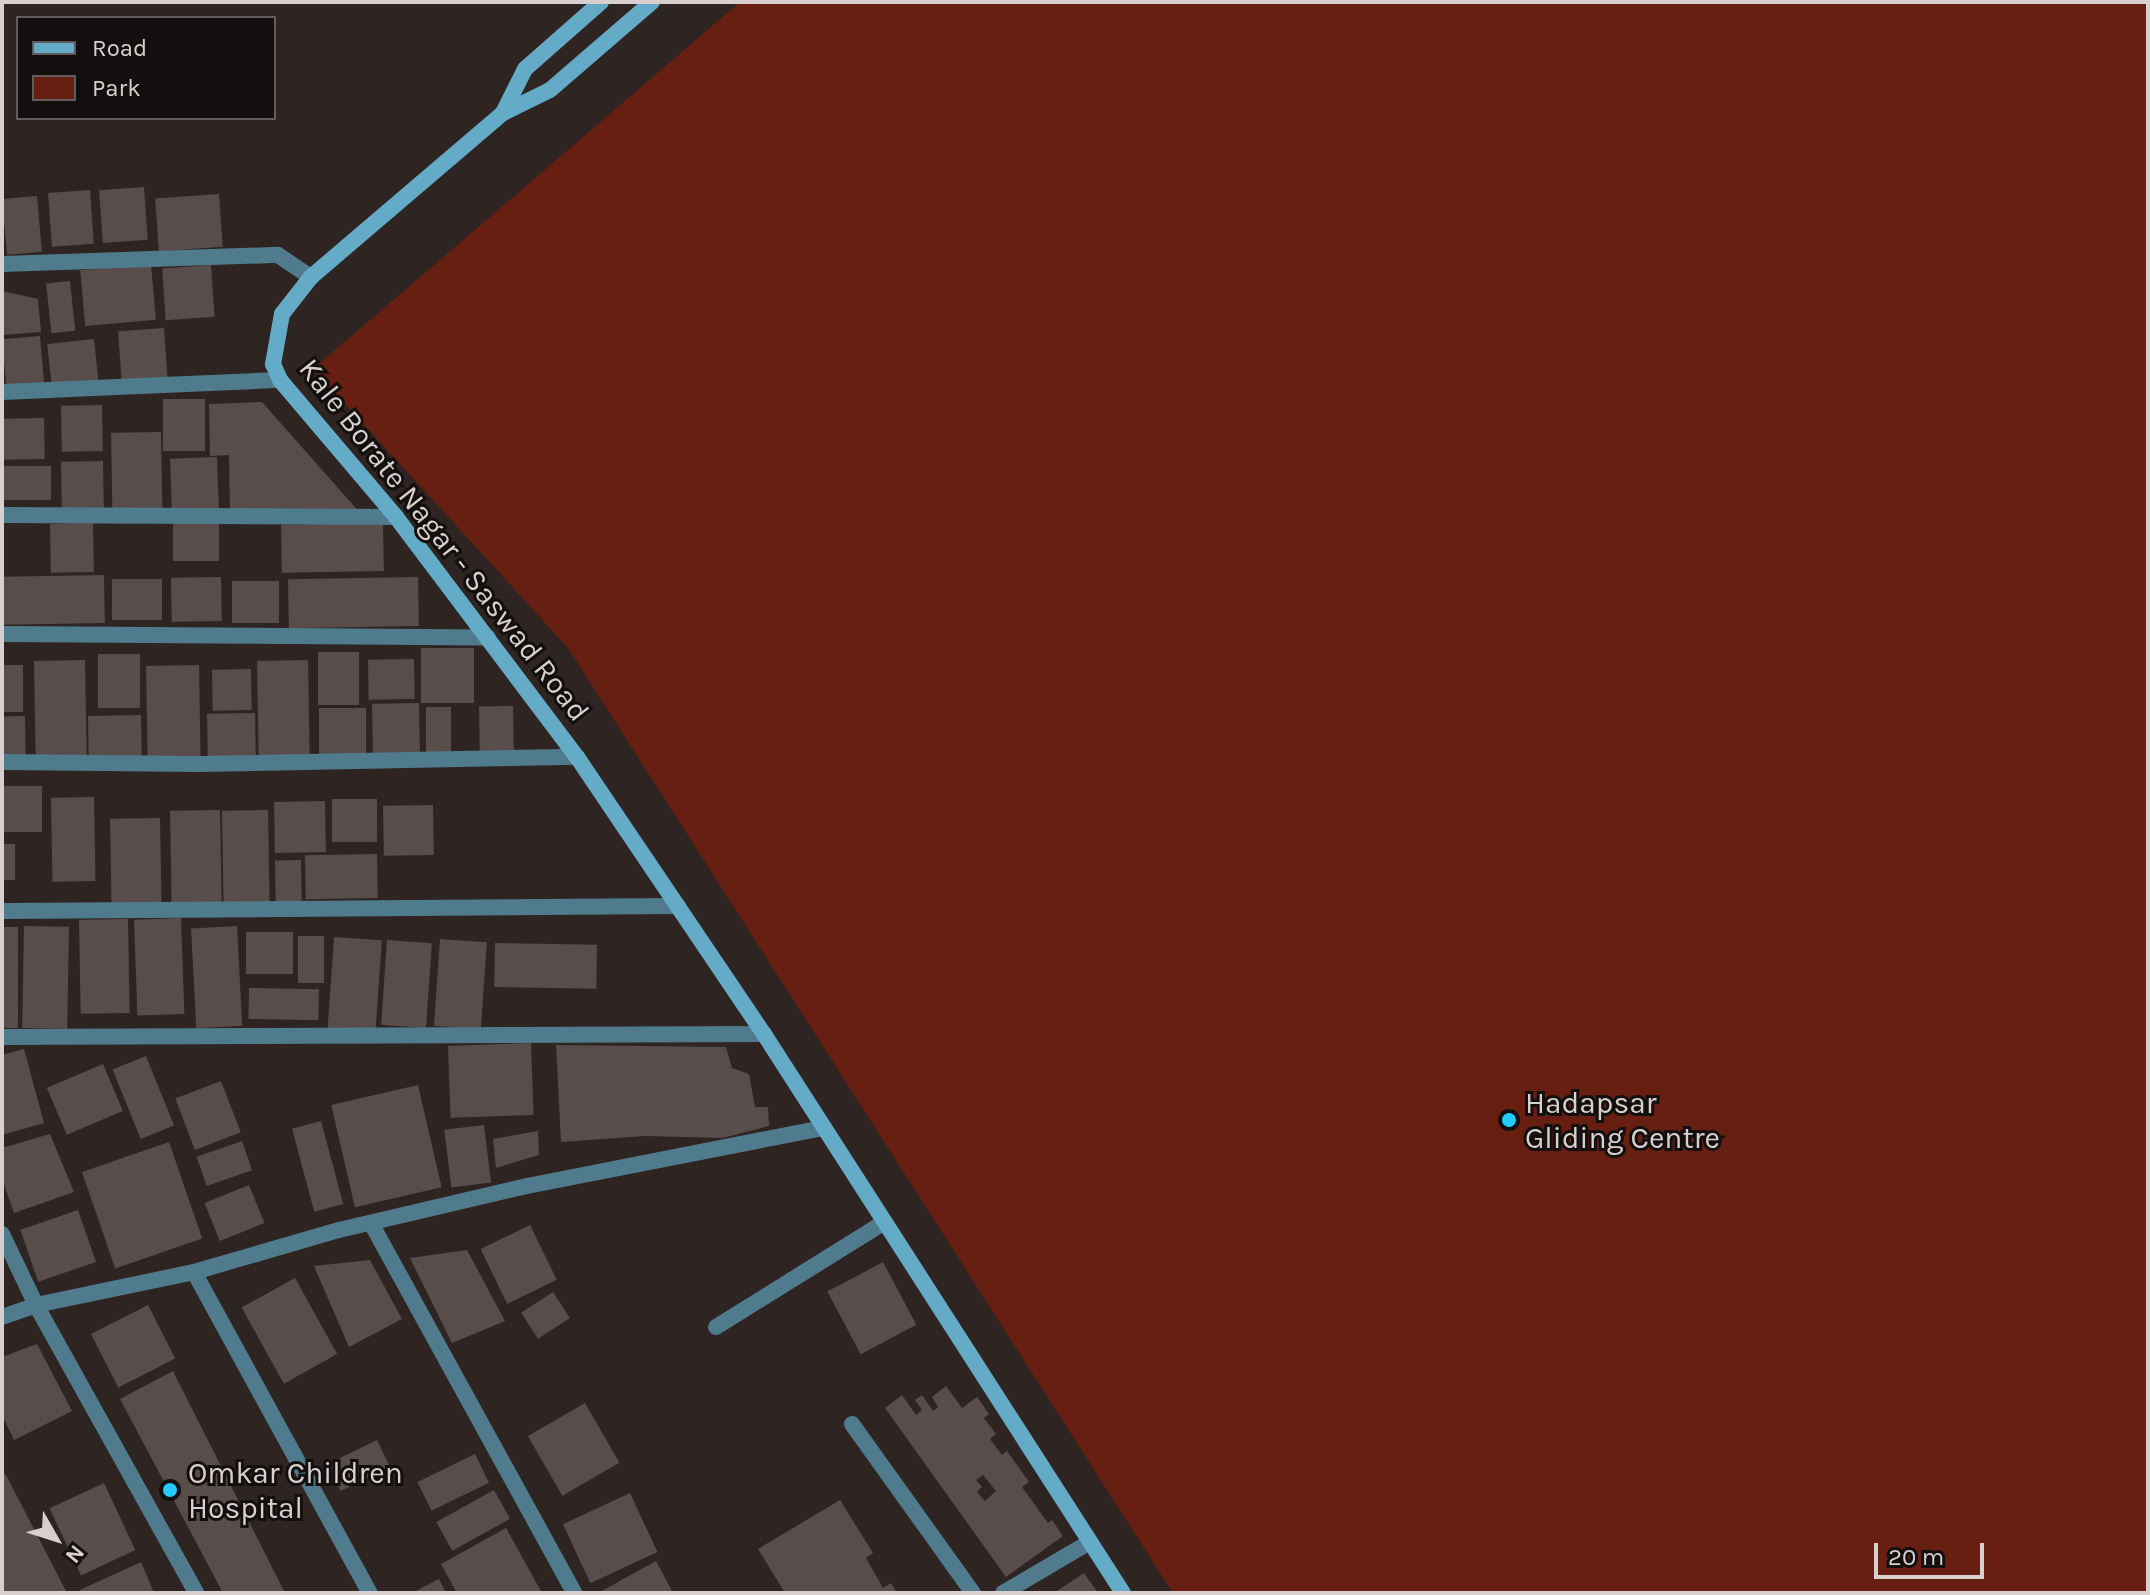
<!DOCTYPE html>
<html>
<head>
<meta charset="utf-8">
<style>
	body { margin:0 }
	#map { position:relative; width:2150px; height:1595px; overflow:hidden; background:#2e2422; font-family:Karla,sans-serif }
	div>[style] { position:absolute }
	.green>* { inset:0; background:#661f11 }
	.building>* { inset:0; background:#594d4b; transform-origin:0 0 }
	.street>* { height:16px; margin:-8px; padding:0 8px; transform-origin:8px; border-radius:8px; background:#507b8d }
	.secondary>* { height:16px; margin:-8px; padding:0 8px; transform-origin:8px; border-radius:8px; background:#64abc8 }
	.dots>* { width:22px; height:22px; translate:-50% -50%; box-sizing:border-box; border:4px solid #130f0e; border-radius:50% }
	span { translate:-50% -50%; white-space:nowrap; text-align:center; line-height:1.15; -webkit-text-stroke:6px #130f0e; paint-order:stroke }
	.street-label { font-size:30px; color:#d7d0cf }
	.poi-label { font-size:30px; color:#d7d0cf }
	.left { translate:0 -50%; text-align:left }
	.frame { position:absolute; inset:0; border:4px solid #d7d0cf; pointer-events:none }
	.legend { position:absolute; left:16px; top:16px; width:260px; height:104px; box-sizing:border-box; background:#130f0e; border:2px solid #615c5b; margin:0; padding:10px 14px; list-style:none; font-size:24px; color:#d7d0cf }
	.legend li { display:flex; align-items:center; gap:16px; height:40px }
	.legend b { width:40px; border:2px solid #615c5b }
	.north { position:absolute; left:16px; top:1499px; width:80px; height:80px; -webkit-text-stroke:6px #130f0e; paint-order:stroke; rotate:129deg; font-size:22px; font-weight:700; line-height:32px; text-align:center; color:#d7d0cf }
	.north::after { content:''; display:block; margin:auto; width:28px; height:36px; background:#d7d0cf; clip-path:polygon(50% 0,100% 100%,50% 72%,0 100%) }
	.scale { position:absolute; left:1874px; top:1543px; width:110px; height:36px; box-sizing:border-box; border:4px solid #d7d0cf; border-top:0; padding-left:10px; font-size:24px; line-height:28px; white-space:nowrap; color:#d7d0cf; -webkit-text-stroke:6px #130f0e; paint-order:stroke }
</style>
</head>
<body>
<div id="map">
	<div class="green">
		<i style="clip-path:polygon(740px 2px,2148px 2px,2148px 1593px,1173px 1593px,568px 648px,313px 369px)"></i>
	</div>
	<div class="building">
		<i style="left:144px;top:187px;width:53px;height:45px;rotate:86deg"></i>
		<i style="left:90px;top:190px;width:54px;height:42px;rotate:86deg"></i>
		<i style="left:219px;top:194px;width:53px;height:64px;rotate:86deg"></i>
		<i style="left:37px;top:196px;width:56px;height:35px;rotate:85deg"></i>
		<i style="left:151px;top:264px;width:56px;height:71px;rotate:85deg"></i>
		<i style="left:211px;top:265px;width:52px;height:49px;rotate:86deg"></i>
		<i style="left:70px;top:281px;width:50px;height:24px;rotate:84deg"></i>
		<i style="clip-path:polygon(2px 291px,38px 299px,41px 332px,2px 335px)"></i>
		<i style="left:164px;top:328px;width:53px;height:46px;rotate:86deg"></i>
		<i style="left:40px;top:336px;width:47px;height:38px;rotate:85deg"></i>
		<i style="left:94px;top:339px;width:44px;height:47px;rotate:84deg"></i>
		<i style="left:205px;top:399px;width:52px;height:42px;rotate:90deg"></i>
		<i style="clip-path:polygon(262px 402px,361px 514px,230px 511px,229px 455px,210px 456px,209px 404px)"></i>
		<i style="left:102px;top:405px;width:46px;height:41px;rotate:89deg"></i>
		<i style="left:44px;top:418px;width:41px;height:42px;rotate:89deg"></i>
		<i style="left:161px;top:432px;width:78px;height:50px;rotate:89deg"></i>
		<i style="left:217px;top:457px;width:54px;height:47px;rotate:88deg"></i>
		<i style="left:103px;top:461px;width:51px;height:42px;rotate:89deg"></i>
		<i style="left:51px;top:466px;width:34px;height:49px;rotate:90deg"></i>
		<i style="left:219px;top:521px;width:40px;height:46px;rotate:90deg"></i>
		<i style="left:93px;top:523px;width:49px;height:43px;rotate:89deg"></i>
		<i style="left:383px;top:523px;width:48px;height:102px;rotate:89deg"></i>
		<i style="left:104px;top:575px;width:48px;height:102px;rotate:89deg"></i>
		<i style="left:221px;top:577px;width:44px;height:50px;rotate:89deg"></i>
		<i style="left:418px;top:577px;width:49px;height:130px;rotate:89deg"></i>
		<i style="left:162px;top:579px;width:41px;height:50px;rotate:90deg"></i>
		<i style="left:279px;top:581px;width:42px;height:47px;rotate:90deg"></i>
		<i style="left:474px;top:648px;width:55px;height:53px;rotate:90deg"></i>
		<i style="left:318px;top:652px;width:41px;height:53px"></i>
		<i style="left:140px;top:654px;width:54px;height:42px;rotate:90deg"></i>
		<i style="left:414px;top:659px;width:40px;height:46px;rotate:89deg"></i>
		<i style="left:85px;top:660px;width:98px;height:51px;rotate:89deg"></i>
		<i style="left:308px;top:660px;width:97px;height:51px;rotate:89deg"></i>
		<i style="left:2px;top:665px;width:21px;height:47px"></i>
		<i style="left:199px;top:665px;width:94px;height:53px;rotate:89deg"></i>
		<i style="left:251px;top:669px;width:41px;height:39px;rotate:89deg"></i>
		<i style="left:419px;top:703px;width:54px;height:47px;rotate:89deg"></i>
		<i style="left:513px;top:706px;width:49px;height:34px;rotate:89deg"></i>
		<i style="left:426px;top:707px;width:25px;height:48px"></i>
		<i style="left:319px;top:708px;width:47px;height:51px"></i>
		<i style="left:255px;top:713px;width:49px;height:48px;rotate:89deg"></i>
		<i style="left:141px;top:715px;width:44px;height:53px;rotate:89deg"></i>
		<i style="left:25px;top:716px;width:40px;height:23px;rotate:89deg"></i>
		<i style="left:2px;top:786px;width:40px;height:46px"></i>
		<i style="left:94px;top:797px;width:84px;height:43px;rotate:89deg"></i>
		<i style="left:377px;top:799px;width:43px;height:45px;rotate:90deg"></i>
		<i style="left:325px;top:801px;width:51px;height:51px;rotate:89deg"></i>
		<i style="left:433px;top:805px;width:50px;height:50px;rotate:89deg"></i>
		<i style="left:220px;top:810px;width:92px;height:50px;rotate:89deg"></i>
		<i style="left:268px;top:810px;width:94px;height:46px;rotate:89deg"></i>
		<i style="left:160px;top:818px;width:86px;height:50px;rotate:89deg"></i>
		<i style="left:15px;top:844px;width:36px;height:13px;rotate:90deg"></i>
		<i style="left:377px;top:854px;width:44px;height:72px;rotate:89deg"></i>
		<i style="left:301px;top:860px;width:42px;height:26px;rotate:89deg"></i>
		<i style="left:181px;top:918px;width:96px;height:47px;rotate:88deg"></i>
		<i style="left:128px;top:919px;width:94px;height:49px;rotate:89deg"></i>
		<i style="left:24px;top:926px;width:45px;height:102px;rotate:1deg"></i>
		<i style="left:237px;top:926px;width:100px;height:46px;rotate:87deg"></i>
		<i style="left:2px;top:927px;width:16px;height:101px"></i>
		<i style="left:293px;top:932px;width:42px;height:47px;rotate:90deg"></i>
		<i style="left:298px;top:936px;width:26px;height:47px"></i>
		<i style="left:334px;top:937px;width:48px;height:91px;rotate:4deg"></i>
		<i style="left:440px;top:939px;width:47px;height:87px;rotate:4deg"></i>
		<i style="left:387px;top:940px;width:45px;height:85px;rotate:4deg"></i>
		<i style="left:495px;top:943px;width:102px;height:44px;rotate:1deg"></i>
		<i style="left:249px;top:988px;width:70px;height:31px;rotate:1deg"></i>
		<i style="left:531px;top:1043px;width:72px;height:83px;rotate:88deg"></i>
		<i style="clip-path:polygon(556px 1045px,726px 1047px,732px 1068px,749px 1074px,755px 1107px,768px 1107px,769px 1126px,723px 1138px,645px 1136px,561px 1142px)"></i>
		<i style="clip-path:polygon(24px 1049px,44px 1123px,2px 1135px,2px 1055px)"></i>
		<i style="left:146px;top:1056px;width:75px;height:36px;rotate:68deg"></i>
		<i style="left:103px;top:1064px;width:51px;height:61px;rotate:67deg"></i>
		<i style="left:221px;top:1081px;width:55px;height:49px;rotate:69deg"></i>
		<i style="left:418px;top:1085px;width:105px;height:89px;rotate:77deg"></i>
		<i style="left:321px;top:1121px;width:86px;height:30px;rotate:75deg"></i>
		<i style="left:484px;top:1125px;width:58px;height:40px;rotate:83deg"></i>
		<i style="clip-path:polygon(538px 1131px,539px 1155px,496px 1168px,493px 1139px)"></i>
		<i style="clip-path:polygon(50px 1134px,74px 1192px,14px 1213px,2px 1179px,2px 1148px)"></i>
		<i style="left:242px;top:1141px;width:31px;height:48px;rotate:71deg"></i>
		<i style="left:169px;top:1142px;width:102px;height:92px;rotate:71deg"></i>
		<i style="left:249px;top:1185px;width:41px;height:48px;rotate:68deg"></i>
		<i style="left:78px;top:1210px;width:55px;height:61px;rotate:71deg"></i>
		<i style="left:530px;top:1225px;width:61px;height:55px;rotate:64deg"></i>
		<i style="clip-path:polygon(467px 1250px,505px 1321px,452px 1343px,410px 1258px)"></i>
		<i style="clip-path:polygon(370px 1260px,402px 1319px,349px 1347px,314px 1266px)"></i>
		<i style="left:883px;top:1262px;width:71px;height:63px;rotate:62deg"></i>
		<i style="left:295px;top:1278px;width:87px;height:61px;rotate:61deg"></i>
		<i style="left:553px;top:1292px;width:31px;height:38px;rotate:57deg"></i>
		<i style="left:148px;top:1305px;width:60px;height:64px;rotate:63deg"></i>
		<i style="clip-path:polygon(37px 1344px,72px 1411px,14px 1440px,2px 1415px,2px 1357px)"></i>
		<i style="clip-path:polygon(173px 1371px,285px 1593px,223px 1593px,120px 1399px)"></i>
		<i style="clip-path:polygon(evenodd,946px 1386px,962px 1408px,977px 1397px,989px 1414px,984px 1418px,996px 1434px,990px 1439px,1002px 1455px,1007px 1451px,1029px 1482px,1022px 1487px,1048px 1523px,1052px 1520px,1063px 1536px,1006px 1577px,885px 1408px,902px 1395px,916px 1415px,922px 1410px,915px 1400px,922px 1395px,933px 1411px,938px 1407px,932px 1397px,946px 1386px,983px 1475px,996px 1491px,985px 1501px,977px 1492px,982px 1487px,976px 1480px,983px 1475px)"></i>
		<i style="left:585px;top:1403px;width:69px;height:66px;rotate:60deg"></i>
		<i style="left:377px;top:1440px;width:30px;height:55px;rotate:64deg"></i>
		<i style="left:475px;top:1454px;width:32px;height:64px;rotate:64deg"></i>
		<i style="clip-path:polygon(5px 1473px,67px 1593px,2px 1593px,2px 1475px)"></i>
		<i style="left:104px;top:1483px;width:74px;height:60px;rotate:65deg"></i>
		<i style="left:494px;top:1490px;width:33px;height:66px;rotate:61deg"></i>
		<i style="left:630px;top:1493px;width:65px;height:74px;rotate:65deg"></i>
		<i style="clip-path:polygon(840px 1500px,873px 1553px,866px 1558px,883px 1588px,891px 1583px,897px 1593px,785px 1593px,758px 1549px)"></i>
		<i style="clip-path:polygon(506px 1528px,542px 1593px,457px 1593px,441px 1564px)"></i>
		<i style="clip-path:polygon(656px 1561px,673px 1593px,598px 1593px)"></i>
		<i style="clip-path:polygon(141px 1562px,154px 1593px,82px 1593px,80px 1590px)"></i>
		<i style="clip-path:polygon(1084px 1573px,1098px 1593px,1054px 1593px)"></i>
		<i style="clip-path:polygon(439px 1579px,446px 1593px,412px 1593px)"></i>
	</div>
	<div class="street">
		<i style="left:2px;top:264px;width:276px;rotate:-1.9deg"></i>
		<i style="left:278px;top:255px;width:40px;rotate:34deg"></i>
		<i style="left:2px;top:392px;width:278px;rotate:-2.5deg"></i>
		<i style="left:2px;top:515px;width:394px;rotate:0.3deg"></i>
		<i style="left:2px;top:634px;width:486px;rotate:0.4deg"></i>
		<i style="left:2px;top:762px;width:196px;rotate:0.6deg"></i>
		<i style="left:198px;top:764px;width:379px;rotate:-1.1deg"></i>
		<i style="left:2px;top:911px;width:676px;rotate:-0.42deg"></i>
		<i style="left:2px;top:1037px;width:762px;rotate:-0.23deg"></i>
		<i style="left:371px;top:1223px;width:422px;rotate:61.2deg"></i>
		<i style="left:2px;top:1234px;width:79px;rotate:64.4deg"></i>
		<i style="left:36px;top:1305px;width:329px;rotate:60.9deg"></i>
		<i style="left:194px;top:1272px;width:366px;rotate:61.3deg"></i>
		<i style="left:2px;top:1317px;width:36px;rotate:-19deg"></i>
		<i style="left:36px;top:1305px;width:161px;rotate:-11.8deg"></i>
		<i style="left:194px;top:1272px;width:151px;rotate:-16.2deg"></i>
		<i style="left:339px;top:1230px;width:193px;rotate:-13.2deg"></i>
		<i style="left:527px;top:1186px;width:301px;rotate:-11.1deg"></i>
		<i style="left:716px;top:1327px;width:197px;rotate:-31.9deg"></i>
		<i style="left:852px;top:1424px;width:208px;rotate:54.4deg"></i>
		<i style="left:1003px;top:1593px;width:101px;rotate:-30.4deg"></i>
	</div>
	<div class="secondary">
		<i style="left:601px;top:2px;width:101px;rotate:138.6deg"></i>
		<i style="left:525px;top:69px;width:49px;rotate:116.6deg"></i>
		<i style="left:503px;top:113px;width:253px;rotate:139.5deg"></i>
		<i style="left:311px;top:277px;width:47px;rotate:128.1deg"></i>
		<i style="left:282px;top:314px;width:51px;rotate:100.2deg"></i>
		<i style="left:273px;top:364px;width:17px;rotate:66deg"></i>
		<i style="left:280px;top:380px;width:180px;rotate:49.7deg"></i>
		<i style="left:396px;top:517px;width:301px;rotate:53deg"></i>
		<i style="left:577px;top:757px;width:334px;rotate:56deg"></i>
		<i style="left:764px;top:1034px;width:664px;rotate:57.29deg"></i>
		<i style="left:503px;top:113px;width:52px;rotate:-26.1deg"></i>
		<i style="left:550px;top:90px;width:135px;rotate:-40.8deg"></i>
	</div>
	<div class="dots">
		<i style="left:1509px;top:1120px;background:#24c9fe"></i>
		<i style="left:170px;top:1490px;background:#24c9fe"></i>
	</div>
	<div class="street-label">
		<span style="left:444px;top:540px;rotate:52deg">Kale Borate Nagar - Saswad Road</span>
	</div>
	<div class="poi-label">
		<span class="left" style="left:1525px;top:1120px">Hadapsar<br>Gliding Centre</span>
		<span class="left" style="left:188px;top:1490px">Omkar Children<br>Hospital</span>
	</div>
	<div class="frame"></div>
	<ul class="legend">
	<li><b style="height:10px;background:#64abc8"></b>Road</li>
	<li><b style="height:22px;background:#661f11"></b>Park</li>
	</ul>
	<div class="north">N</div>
	<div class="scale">20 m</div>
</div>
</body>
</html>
